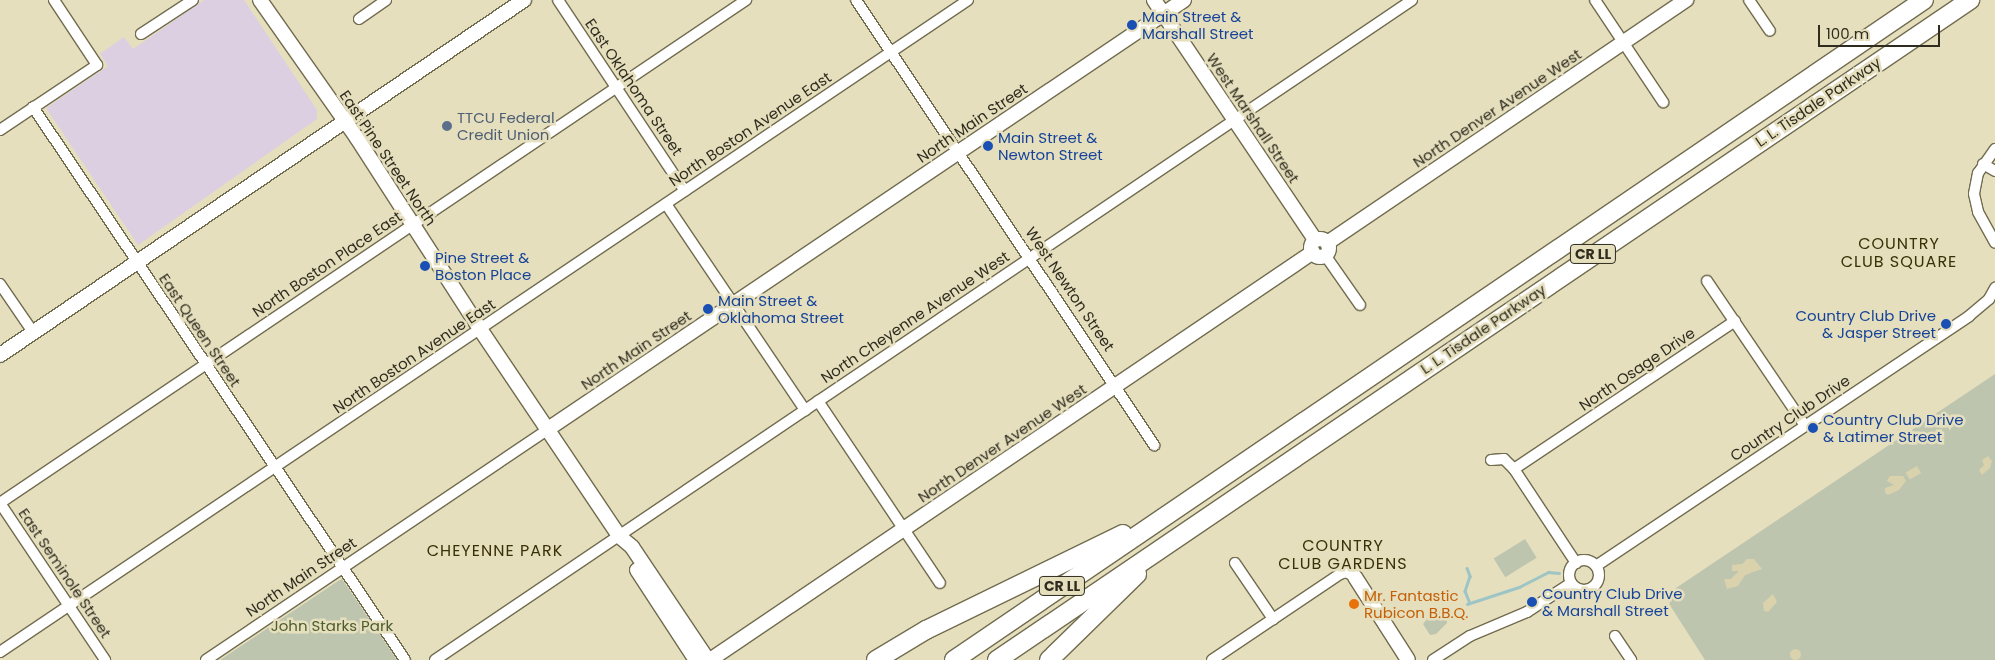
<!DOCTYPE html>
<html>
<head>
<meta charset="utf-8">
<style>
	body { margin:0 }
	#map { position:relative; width:1995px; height:660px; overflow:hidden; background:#e5dfbe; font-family:Poppins,sans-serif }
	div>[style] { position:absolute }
	.commercial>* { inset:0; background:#ddcfe2 }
	.green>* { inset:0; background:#bdc5af; transform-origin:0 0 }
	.sand>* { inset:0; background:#dad2ad; transform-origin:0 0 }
	.round { border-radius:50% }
	.stream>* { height:2.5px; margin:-1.25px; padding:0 1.25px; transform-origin:1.25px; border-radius:1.25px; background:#9ec5c5 }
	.roads { filter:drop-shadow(1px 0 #726c4f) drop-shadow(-1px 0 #726c4f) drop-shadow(0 1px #726c4f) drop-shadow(0 -1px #726c4f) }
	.street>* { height:10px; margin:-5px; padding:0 5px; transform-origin:5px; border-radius:5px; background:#fff }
	.street>.ring { margin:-5px; padding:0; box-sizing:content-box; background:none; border:10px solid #fff; border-radius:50% }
	.secondary>* { height:14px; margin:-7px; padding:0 7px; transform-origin:7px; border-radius:7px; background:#fff }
	.secondary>.ring { margin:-7px; padding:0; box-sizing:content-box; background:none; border:14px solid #fff; border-radius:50% }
	.highway>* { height:18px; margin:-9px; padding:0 9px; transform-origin:9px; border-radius:9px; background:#fff }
	.dots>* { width:14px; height:14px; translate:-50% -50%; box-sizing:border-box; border:2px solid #e5dfbe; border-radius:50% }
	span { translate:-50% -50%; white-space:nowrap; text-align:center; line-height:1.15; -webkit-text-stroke:5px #e5dfbe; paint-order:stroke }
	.shield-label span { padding:1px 4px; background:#e5dfbe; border:1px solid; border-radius:4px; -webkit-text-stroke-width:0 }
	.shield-label { font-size:14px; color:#2f2c1f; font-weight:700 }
	.transit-label { font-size:15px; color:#164399 }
	.left { translate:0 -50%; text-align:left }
	.right { translate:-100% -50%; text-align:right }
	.street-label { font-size:15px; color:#2f2c1f }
	.service-label { font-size:15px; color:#4e5e75 }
	.food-label { font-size:15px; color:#c56008 }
	.park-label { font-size:15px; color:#4e5d2f }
	.neighbourhood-label { font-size:16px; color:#3a3106; letter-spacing:1px }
	.scale { position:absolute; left:1818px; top:25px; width:122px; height:22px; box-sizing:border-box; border:2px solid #2f2c1f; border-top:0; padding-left:6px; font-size:15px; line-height:18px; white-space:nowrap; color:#2f2c1f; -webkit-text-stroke:4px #e5dfbe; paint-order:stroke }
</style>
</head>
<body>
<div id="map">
	<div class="commercial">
		<i style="clip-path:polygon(204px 0,244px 0,317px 110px,317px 119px,138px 245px,46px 108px,108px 66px,100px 54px,124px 37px,133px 49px)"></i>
	</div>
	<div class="green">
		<i style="clip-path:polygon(1995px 374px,1995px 660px,1705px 660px,1664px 596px)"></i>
		<i style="left:1525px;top:539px;width:22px;height:37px;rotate:58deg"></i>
		<i style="clip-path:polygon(342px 579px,397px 660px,220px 660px,338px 581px)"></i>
		<i style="clip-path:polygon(1439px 611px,1446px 616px,1447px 623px,1436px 634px,1430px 635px,1423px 624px,1432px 612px)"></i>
	</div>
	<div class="sand">
		<i style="clip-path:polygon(1988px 456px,1992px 461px,1990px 468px,1982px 475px,1979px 470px,1984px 465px,1982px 460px)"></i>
		<i style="left:1917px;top:466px;width:8px;height:13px;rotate:60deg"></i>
		<i style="clip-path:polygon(1890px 476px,1903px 476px,1906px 481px,1899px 490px,1888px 495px,1885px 493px,1885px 488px,1894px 485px,1887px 481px)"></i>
		<i style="clip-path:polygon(1747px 559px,1754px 559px,1762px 569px,1745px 575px,1738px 586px,1727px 589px,1724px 579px,1731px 579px,1739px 571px,1732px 571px,1732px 565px,1742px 564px)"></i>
		<i style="clip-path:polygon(1773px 594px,1777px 602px,1768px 612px,1764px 611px,1763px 603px)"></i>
		<i class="round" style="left:1789.5px;top:648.5px;width:11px;height:11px"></i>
	</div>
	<div class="stream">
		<i style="left:1467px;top:568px;width:9px;rotate:69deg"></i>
		<i style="left:1470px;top:576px;width:16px;rotate:108deg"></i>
		<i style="left:1465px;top:591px;width:11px;rotate:68deg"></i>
		<i style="left:1467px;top:604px;width:55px;rotate:-18.1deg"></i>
		<i style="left:1519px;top:587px;width:33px;rotate:-27deg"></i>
		<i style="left:1548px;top:572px;width:11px;rotate:5deg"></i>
	</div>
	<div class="roads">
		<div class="street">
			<i style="left:558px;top:0;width:229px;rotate:56.4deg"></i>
			<i style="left:856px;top:0;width:536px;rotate:56.19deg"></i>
			<i style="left:1595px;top:0;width:123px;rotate:56.3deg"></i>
			<i style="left:1749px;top:0;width:37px;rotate:56deg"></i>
			<i style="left:359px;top:19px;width:33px;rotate:-35deg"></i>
			<i style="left:141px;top:34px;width:62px;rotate:-33.2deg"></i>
			<i style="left:33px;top:107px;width:666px;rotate:56.07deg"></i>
			<i style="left:0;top:130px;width:117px;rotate:-33.8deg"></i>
			<i style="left:97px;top:65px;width:78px;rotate:-123.5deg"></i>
			<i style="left:1995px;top:149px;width:29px;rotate:125deg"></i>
			<i style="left:1978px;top:173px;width:21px;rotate:101deg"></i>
			<i style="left:1974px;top:194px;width:18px;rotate:77deg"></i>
			<i style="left:1978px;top:212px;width:35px;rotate:61deg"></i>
			<i style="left:1983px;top:164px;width:14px;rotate:30deg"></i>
			<i style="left:666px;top:204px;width:249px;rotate:56deg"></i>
			<i style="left:1325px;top:255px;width:61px;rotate:55deg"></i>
			<i style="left:1707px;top:281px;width:175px;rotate:55.9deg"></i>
			<i style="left:0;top:284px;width:58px;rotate:55.5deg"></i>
			<i style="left:818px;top:401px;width:219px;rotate:56.2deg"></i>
			<i style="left:1491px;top:460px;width:13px;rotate:-4deg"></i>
			<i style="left:1504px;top:459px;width:14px;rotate:45deg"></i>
			<i style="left:1514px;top:469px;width:113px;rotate:56.6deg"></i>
			<i style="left:1514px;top:469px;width:266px;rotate:-33.8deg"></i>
			<i style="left:0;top:503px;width:900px;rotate:-33.99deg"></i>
			<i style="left:0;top:503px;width:189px;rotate:56.2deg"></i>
			<i class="ring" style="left:1569px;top:560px;width:20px;height:20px"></i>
			<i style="left:1235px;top:563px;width:68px;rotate:55.8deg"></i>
			<i style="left:1596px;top:566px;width:449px;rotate:-33.8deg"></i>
			<i style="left:1969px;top:316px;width:26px;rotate:-40deg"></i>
			<i style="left:1989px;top:299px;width:13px;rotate:-61deg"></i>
			<i style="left:1615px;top:636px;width:29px;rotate:56deg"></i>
			<i style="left:0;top:652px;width:1167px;rotate:-33.96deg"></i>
			<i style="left:206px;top:660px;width:413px;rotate:-34deg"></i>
			<i style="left:435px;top:660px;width:1179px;rotate:-34.04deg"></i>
			<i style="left:1212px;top:660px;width:154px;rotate:-33.9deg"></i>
			<i style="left:1340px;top:574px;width:6px;rotate:-18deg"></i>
			<i style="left:1346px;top:572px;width:10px;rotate:29deg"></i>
			<i style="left:1433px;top:660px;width:44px;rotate:-33deg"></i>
			<i style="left:1470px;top:636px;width:62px;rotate:-22.8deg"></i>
			<i style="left:1527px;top:612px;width:53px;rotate:-33.4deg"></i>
		</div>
		<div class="secondary">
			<i style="left:260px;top:0;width:169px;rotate:54.9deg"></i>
			<i style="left:357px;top:138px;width:227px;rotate:57.2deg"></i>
			<i style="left:480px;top:329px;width:249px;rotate:56.1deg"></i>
			<i style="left:619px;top:536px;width:17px;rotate:40deg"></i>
			<i style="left:632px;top:547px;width:136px;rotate:56.1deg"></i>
			<i style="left:1154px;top:0;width:289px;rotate:56.1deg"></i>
			<i class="ring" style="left:1311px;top:239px;width:4px;height:4px"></i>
			<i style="left:1327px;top:243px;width:434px;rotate:-34.1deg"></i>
			<i style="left:0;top:355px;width:633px;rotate:-34.12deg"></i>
			<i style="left:548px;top:429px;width:767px;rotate:-34deg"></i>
			<i style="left:637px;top:570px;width:108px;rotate:56.8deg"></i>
			<i style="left:1355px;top:577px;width:98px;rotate:57.4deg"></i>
			<i style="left:710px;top:660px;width:728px;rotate:-34.08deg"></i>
		</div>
		<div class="highway">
			<i style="left:876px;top:660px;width:58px;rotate:-31deg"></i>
			<i style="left:926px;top:630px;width:219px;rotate:-26deg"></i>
			<i style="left:954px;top:660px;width:1173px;rotate:-34.23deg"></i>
			<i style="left:997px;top:660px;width:1176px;rotate:-34.15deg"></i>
			<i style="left:1049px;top:660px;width:123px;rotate:-44.3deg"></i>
		</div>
	</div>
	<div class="dots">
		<i style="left:1132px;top:25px;background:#1a4fb4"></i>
		<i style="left:447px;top:126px;background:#5c6f8a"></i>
		<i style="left:988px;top:146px;background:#1a4fb4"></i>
		<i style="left:425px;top:266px;background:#1a4fb4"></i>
		<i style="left:708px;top:309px;background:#1a4fb4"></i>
		<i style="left:1946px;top:324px;background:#1a4fb4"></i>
		<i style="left:1813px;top:428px;background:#1a4fb4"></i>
		<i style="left:1532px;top:602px;background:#1a4fb4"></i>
		<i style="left:1354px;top:604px;background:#e8710a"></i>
	</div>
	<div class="shield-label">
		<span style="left:1593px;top:254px">CR LL</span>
		<span style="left:1062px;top:586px">CR LL</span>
	</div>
	<div class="transit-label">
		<span class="left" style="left:1142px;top:25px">Main Street &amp;<br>Marshall Street</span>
		<span class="left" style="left:998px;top:146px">Main Street &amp;<br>Newton Street</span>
		<span class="left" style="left:435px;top:266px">Pine Street &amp;<br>Boston Place</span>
		<span class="left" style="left:718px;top:309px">Main Street &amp;<br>Oklahoma Street</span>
		<span class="right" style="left:1936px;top:324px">Country Club Drive<br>&amp; Jasper Street</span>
		<span class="left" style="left:1823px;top:428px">Country Club Drive<br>&amp; Latimer Street</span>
		<span class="left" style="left:1542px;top:602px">Country Club Drive<br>&amp; Marshall Street</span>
	</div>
	<div class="street-label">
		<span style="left:634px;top:87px;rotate:56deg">East Oklahoma Street</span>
		<span style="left:1818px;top:102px;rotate:-34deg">L. L. Tisdale Parkway</span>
		<span style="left:1497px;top:108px;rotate:-34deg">North Denver Avenue West</span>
		<span style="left:1253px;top:118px;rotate:56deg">West Marshall Street</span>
		<span style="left:972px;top:123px;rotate:-34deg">North Main Street</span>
		<span style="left:750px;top:129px;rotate:-34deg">North Boston Avenue East</span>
		<span style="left:388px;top:158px;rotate:56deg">East Pine Street North</span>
		<span style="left:327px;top:264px;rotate:-34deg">North Boston Place East</span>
		<span style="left:1070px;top:289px;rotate:56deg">West Newton Street</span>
		<span style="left:915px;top:317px;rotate:-34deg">North Cheyenne Avenue West</span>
		<span style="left:1483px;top:329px;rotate:-34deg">L. L. Tisdale Parkway</span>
		<span style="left:200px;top:330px;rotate:56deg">East Queen Street</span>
		<span style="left:636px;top:350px;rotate:-34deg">North Main Street</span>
		<span style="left:414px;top:356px;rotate:-34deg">North Boston Avenue East</span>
		<span style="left:1637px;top:369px;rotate:-34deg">North Osage Drive</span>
		<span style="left:1790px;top:418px;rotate:-34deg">Country Club Drive</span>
		<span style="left:1002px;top:443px;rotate:-34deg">North Denver Avenue West</span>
		<span style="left:65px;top:573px;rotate:56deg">East Seminole Street</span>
		<span style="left:301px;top:577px;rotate:-34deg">North Main Street</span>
	</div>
	<div class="service-label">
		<span class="left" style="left:457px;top:126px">TTCU Federal<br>Credit Union</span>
	</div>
	<div class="food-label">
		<span class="left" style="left:1364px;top:604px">Mr. Fantastic<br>Rubicon B.B.Q.</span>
	</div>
	<div class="park-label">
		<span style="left:332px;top:626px">John Starks Park</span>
	</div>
	<div class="neighbourhood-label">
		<span style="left:1899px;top:253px">COUNTRY<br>CLUB SQUARE</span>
		<span style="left:1343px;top:555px">COUNTRY<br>CLUB GARDENS</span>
		<span style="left:495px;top:551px">CHEYENNE PARK</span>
	</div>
	<div class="scale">100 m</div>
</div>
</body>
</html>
